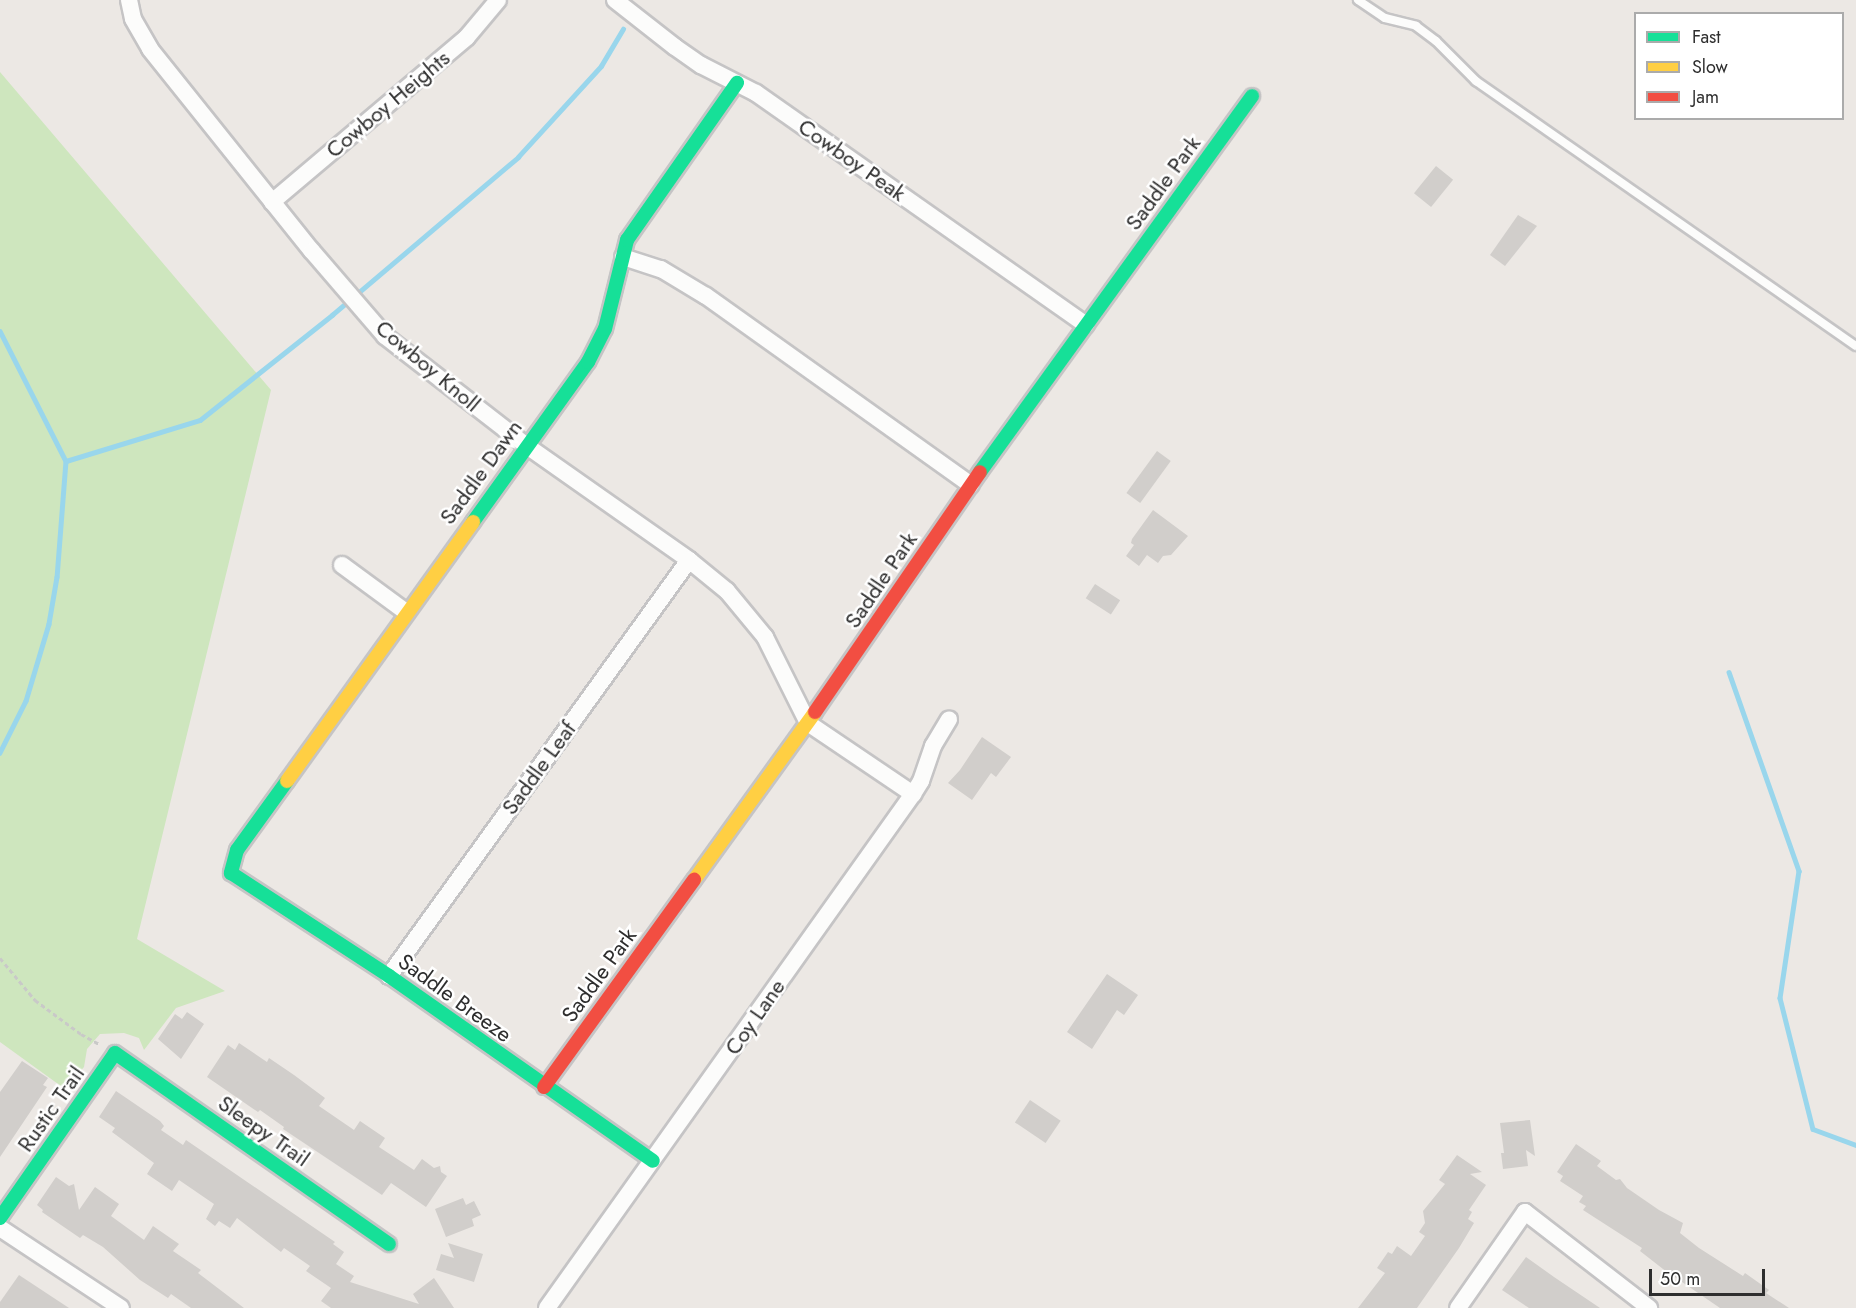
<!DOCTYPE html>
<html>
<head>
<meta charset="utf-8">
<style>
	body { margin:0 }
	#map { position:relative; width:1856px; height:1308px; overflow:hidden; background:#ece8e4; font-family:Jost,sans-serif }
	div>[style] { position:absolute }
	.green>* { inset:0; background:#cee6be }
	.stream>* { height:4.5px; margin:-2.25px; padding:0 2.25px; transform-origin:2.25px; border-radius:2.25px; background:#99d6ec }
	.building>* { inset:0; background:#d1cecb; transform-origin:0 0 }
	.path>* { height:3px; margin-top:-1.5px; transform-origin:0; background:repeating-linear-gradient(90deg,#c9c9c8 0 4.5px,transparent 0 7.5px) }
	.roads { filter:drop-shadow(2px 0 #c5c4c5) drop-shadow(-2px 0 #c5c4c5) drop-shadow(0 2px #c5c4c5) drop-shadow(0 -2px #c5c4c5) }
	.lane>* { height:8px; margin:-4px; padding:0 4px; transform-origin:4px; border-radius:4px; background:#fcfcfb }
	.street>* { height:16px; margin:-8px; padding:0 8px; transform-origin:8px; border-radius:8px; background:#fcfcfb }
	.fast>* { height:14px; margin:-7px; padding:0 7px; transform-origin:7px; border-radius:7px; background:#16e098 }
	.slow>* { height:14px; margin:-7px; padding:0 7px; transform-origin:7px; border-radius:7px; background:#ffcf43 }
	.jam>* { height:14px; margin:-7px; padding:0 7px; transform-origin:7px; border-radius:7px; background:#f24e42 }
	span { translate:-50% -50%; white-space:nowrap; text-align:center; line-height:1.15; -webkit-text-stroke:5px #fff; paint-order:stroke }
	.street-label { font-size:22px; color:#2e2e2e }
	.legend { position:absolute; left:1634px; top:12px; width:210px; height:108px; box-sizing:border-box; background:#fff; border:2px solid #ababab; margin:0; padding:8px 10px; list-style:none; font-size:18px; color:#2e2e2e }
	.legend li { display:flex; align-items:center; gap:12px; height:30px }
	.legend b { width:30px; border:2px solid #ababab }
	.scale { position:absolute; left:1649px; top:1269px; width:116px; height:27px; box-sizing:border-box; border:3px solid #2e2e2e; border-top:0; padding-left:8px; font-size:18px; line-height:21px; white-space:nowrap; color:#2e2e2e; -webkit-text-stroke:4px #fff; paint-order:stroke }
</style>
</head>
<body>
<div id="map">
	<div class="green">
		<i style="clip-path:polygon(0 72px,271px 390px,137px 939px,225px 991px,176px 1008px,144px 1050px,139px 1038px,124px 1033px,100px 1034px,87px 1049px,84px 1067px,65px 1089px,0 1042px)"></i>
	</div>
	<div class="stream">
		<i style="left:0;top:331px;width:146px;rotate:63.1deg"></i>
		<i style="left:66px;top:461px;width:116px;rotate:94.4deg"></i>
		<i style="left:57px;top:577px;width:48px;rotate:99.7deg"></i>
		<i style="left:49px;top:624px;width:80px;rotate:106.6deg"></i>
		<i style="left:26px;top:701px;width:58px;rotate:116.6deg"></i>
		<i style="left:66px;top:461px;width:140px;rotate:-17deg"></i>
		<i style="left:200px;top:420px;width:169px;rotate:-38.5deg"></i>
		<i style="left:332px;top:315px;width:244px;rotate:-40.3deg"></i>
		<i style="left:518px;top:157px;width:123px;rotate:-47.6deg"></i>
		<i style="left:601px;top:66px;width:43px;rotate:-59.3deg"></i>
		<i style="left:1729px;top:672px;width:211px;rotate:70.6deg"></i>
		<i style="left:1799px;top:871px;width:128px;rotate:98.5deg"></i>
		<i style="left:1780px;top:998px;width:135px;rotate:75.9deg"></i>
		<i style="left:1813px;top:1129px;width:46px;rotate:20.4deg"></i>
	</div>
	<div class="building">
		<i style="left:1436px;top:166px;width:22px;height:35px;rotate:39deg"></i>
		<i style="clip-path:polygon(1518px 215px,1537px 226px,1505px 266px,1490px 255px)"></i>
		<i style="left:1157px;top:451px;width:17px;height:52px;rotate:36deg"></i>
		<i style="clip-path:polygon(1153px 510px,1188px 536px,1171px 555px,1163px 556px,1158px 563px,1147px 555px,1139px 566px,1126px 556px,1134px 545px,1131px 543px,1132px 539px)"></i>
		<i style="left:1095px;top:584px;width:30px;height:17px;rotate:33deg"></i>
		<i style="clip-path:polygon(982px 737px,1011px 757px,996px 777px,991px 773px,972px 800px,948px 783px,960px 770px)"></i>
		<i style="clip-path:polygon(1107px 974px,1138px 995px,1124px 1015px,1117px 1010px,1092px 1049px,1067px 1032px)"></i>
		<i style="clip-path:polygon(187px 1012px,204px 1024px,181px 1059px,158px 1039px,175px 1014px,182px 1019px)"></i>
		<i style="clip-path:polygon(239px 1043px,267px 1062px,269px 1058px,294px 1075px,325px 1098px,319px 1106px,354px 1130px,360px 1121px,385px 1138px,379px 1147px,414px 1170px,422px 1159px,434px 1168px,440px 1166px,441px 1172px,447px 1176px,426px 1207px,391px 1183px,382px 1195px,283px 1129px,284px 1127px,260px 1110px,258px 1112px,207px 1077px,228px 1045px,235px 1050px)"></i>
		<i style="clip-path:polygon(22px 1061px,48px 1078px,43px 1085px,47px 1087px,0 1157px,0 1092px)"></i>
		<i style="clip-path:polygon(116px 1091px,160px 1121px,164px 1126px,161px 1130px,183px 1145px,186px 1140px,335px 1242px,333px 1244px,344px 1252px,336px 1264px,354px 1276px,350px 1282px,419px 1304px,413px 1294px,434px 1278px,454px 1308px,331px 1308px,321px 1301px,331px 1288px,306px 1271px,310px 1266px,284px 1248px,281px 1252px,237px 1218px,230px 1228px,219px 1221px,215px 1226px,206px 1219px,214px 1204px,179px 1180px,172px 1191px,147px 1174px,154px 1163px,112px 1132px,115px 1128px,99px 1117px)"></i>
		<i style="left:1030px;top:1100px;width:37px;height:27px;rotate:34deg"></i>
		<i style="clip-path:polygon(1530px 1120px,1535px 1156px,1526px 1150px,1528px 1166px,1503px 1169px,1501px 1153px,1504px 1153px,1500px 1123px)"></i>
		<i style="clip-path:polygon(1576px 1144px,1601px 1161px,1597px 1166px,1616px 1180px,1620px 1179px,1627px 1188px,1659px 1210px,1683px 1223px,1680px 1233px,1699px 1248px,1743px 1276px,1745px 1273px,1769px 1290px,1766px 1293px,1789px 1308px,1720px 1308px,1663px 1269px,1640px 1251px,1642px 1248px,1583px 1210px,1586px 1206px,1579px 1202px,1583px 1196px,1560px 1181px,1563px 1176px,1557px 1172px)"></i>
		<i style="clip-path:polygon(1457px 1155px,1482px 1172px,1470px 1174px,1486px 1185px,1469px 1210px,1472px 1212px,1468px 1219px,1474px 1223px,1459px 1248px,1417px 1308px,1358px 1308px,1385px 1273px,1377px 1268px,1388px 1252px,1392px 1254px,1397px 1246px,1411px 1256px,1425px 1236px,1419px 1232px,1425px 1223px,1423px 1211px,1445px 1184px,1439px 1180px)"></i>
		<i style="clip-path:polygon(56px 1177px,69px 1186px,74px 1184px,79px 1210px,95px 1187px,119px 1204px,111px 1216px,144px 1240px,153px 1226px,179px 1244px,173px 1251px,201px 1270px,198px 1273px,244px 1308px,191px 1308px,171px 1294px,168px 1298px,140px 1280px,103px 1247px,83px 1235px,80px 1238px,42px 1212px,43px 1210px,37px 1205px)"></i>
		<i style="clip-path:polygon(463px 1198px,466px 1205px,474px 1201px,481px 1215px,472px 1219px,474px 1226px,446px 1237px,435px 1209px)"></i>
		<i style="clip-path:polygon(448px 1243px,483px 1254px,474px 1282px,436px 1270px,441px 1254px,454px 1258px)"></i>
		<i style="clip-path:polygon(1526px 1257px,1554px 1277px,1600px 1308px,1529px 1308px,1502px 1290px)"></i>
		<i style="clip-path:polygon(19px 1275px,69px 1308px,0 1308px,0 1302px)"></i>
	</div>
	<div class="path">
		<i style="left:0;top:958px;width:55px;rotate:50.2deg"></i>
		<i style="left:35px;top:1000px;width:57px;rotate:36.5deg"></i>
		<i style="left:81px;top:1034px;width:21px;rotate:29deg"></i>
	</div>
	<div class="roads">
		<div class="lane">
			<i style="left:1358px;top:0;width:32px;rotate:34deg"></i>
			<i style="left:1385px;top:18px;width:32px;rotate:14deg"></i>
			<i style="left:1416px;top:26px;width:25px;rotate:37deg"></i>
			<i style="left:1436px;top:41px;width:57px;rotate:45deg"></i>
			<i style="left:1476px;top:81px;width:463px;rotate:34.9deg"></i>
		</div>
		<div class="street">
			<i style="left:129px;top:0;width:19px;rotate:78deg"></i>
			<i style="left:133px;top:19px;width:34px;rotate:60deg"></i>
			<i style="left:150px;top:49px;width:259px;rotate:51.3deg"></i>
			<i style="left:312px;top:251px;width:112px;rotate:49.3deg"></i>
			<i style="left:385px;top:336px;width:180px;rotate:37.8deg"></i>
			<i style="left:527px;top:446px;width:198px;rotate:35.1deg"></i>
			<i style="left:689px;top:560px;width:49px;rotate:39.2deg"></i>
			<i style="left:727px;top:591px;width:60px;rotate:50.4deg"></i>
			<i style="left:765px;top:637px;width:96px;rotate:63.4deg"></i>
			<i style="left:808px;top:723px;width:127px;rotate:34.1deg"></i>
			<i style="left:615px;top:0;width:76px;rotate:38.1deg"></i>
			<i style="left:675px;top:47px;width:32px;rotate:35deg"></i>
			<i style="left:701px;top:65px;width:62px;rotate:27deg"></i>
			<i style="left:756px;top:93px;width:403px;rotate:35.1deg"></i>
			<i style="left:272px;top:202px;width:255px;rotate:-40.2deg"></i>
			<i style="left:467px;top:37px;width:48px;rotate:-50deg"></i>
			<i style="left:623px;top:257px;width:40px;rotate:18deg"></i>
			<i style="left:661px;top:269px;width:52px;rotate:31deg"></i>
			<i style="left:706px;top:296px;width:325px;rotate:35.5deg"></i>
			<i style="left:342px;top:565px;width:79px;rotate:36.3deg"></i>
			<i style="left:389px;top:976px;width:513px;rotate:-54.2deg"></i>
			<i style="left:0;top:1228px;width:145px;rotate:33.5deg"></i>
			<i style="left:547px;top:1308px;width:631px;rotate:-54.55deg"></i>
			<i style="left:913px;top:794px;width:15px;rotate:-58deg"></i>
			<i style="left:921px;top:781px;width:37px;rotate:-71deg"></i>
			<i style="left:933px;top:746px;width:31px;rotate:-59deg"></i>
			<i style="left:1458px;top:1308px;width:117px;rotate:-55.1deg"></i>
			<i style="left:1525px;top:1212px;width:157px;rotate:37.7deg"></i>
		</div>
		<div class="fast">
			<i style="left:980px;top:472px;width:464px;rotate:-54.1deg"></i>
			<i style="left:473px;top:522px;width:197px;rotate:-54.3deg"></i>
			<i style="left:588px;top:362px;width:37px;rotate:-63deg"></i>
			<i style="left:605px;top:329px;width:92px;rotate:-76.1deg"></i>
			<i style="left:627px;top:240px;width:192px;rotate:-55deg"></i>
			<i style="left:287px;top:781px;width:85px;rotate:125.9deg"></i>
			<i style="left:237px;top:850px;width:24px;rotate:105deg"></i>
			<i style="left:231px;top:873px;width:189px;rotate:33.1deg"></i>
			<i style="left:389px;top:976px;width:322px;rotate:35deg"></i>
			<i style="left:0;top:1218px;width:201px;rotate:-55.1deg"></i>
			<i style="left:115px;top:1053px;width:334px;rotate:34.9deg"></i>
		</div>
		<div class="slow">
			<i style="left:287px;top:781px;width:319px;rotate:-54.3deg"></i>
			<i style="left:694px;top:880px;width:207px;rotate:-54.2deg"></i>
		</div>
		<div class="jam">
			<i style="left:815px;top:712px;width:291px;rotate:-55.5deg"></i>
			<i style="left:544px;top:1087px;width:256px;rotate:-54.1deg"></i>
		</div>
	</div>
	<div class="street-label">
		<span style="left:388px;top:104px;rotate:-40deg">Cowboy Heights</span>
		<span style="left:852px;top:160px;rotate:35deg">Cowboy Peak</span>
		<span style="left:1163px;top:183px;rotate:-54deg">Saddle Park</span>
		<span style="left:428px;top:366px;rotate:40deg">Cowboy Knoll</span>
		<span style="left:481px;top:472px;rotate:-54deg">Saddle Dawn</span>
		<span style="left:881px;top:580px;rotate:-56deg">Saddle Park</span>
		<span style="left:539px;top:768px;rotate:-54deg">Saddle Leaf</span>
		<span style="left:599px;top:975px;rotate:-54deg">Saddle Park</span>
		<span style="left:455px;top:998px;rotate:36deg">Saddle Breeze</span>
		<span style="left:755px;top:1017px;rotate:-55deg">Coy Lane</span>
		<span style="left:51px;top:1109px;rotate:-55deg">Rustic Trail</span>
		<span style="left:264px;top:1131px;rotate:35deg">Sleepy Trail</span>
	</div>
	<ul class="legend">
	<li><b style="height:8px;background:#16e098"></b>Fast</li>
	<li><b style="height:8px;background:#ffcf43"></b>Slow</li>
	<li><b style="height:8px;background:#f24e42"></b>Jam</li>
	</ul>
	<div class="scale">50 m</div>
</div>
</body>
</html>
